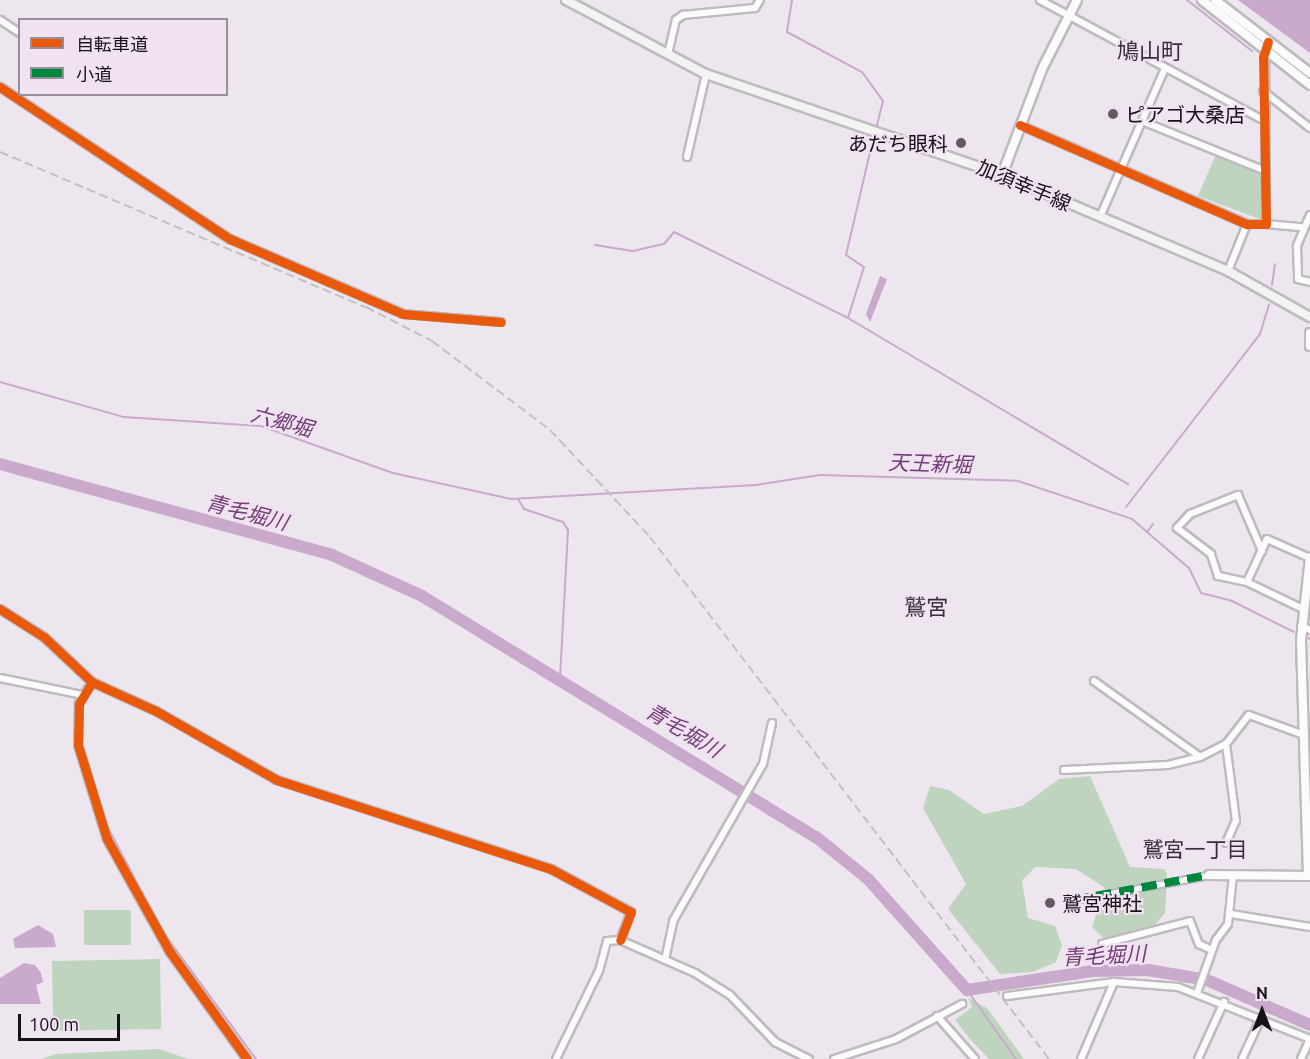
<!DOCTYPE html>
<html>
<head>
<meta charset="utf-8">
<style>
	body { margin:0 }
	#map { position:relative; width:1310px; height:1059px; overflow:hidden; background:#ede6ee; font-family:Ubuntu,"Noto Sans JP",sans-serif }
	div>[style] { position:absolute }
	.green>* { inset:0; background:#bfd4be; transform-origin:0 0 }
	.water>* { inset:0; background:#c9a9cc }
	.stream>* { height:2px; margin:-1px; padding:0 1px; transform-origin:1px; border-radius:1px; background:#c9a9cc }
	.river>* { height:12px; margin:-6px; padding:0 6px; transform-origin:6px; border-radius:6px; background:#c9a9cc }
	.roads { filter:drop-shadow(2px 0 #bfbac0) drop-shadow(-2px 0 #bfbac0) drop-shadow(0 2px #bfbac0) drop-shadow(0 -2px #bfbac0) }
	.pedestrian>* { height:4.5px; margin:-2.25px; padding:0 2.25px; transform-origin:2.25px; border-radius:2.25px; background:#fcfbfc }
	.minor>* { height:6px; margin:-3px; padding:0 3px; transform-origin:3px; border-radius:3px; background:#fcfbfc }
	.tertiary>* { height:8px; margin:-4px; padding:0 4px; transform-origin:4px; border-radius:4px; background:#fcfbfc }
	.secondary>* { height:8px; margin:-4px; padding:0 4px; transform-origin:4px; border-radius:4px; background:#f2f4f2 }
	.rail>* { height:2px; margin-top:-1px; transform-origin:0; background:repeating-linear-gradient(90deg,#c2c0c2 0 9px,transparent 0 13.5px) }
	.quiet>* { height:8px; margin-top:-4px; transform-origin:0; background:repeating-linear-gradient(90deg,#00873e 0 15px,transparent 0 23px) }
	.cycleway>* { height:9px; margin:-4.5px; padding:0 4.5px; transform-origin:4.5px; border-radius:4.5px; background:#e8590c }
	.dots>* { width:16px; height:16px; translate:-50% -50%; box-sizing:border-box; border:3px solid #f0e2f1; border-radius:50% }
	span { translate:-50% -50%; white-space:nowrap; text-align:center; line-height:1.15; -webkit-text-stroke:4.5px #f0e2f1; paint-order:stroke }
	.poi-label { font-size:20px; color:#151116 }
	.left { translate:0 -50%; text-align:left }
	.right { translate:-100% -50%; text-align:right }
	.street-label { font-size:20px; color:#151116 }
	.water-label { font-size:21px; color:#733d78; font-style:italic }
	.neighbourhood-label { font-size:21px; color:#382e39 }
	.quarter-label { font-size:22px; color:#382e39 }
	.legend { position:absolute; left:18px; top:18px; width:210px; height:78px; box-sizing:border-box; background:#f0e2f1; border:2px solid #988e99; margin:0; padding:8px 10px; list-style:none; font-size:18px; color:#151116 }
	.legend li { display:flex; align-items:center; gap:12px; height:30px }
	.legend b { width:30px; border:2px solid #988e99 }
	.north { position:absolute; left:1232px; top:981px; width:60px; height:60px; -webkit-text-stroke:4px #f0e2f1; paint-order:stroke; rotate:0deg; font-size:16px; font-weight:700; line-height:24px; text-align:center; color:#151116 }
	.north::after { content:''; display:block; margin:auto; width:21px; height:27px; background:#151116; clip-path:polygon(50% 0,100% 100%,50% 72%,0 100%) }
	.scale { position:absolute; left:18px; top:1014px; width:102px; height:27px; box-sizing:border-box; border:3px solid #151116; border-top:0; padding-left:8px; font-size:18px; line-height:21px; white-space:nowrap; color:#151116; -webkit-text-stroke:4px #f0e2f1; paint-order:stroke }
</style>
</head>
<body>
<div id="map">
	<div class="green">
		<i style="clip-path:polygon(1216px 154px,1262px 175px,1262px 220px,1198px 196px)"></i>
		<i style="clip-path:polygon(1090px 776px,1130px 867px,1164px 869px,1167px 874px,1165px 913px,1148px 933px,1110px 945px,1092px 927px,1105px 888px,1076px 869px,1035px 867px,1022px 881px,1028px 918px,1055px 926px,1062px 945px,1056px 962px,1033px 972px,1000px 974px,948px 909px,966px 884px,923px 808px,930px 786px,949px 790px,984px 814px,1022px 806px,1059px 779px)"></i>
		<i style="left:131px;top:910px;width:35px;height:47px;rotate:90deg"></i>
		<i style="left:160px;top:959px;width:70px;height:108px;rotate:89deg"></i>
		<i style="clip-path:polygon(968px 998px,987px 1008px,1024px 1059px,989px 1059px,970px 1039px,955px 1020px,972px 1007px)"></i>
		<i style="clip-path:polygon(159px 1049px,188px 1059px,41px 1059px,56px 1054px)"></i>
	</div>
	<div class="water">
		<i style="clip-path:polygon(1238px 0,1310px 0,1310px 53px)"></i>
		<i style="clip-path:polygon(880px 276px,887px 279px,870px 322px,866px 314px)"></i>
		<i style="clip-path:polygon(38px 925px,53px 934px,56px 947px,15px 948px,13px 939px)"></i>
		<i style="clip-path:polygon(24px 963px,35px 965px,41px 973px,43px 982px,36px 985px,41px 1004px,0 1004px,0 978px)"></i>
	</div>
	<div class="stream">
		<i style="left:792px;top:0;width:32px;rotate:99deg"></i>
		<i style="left:787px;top:32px;width:85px;rotate:28.1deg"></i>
		<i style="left:862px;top:72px;width:36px;rotate:54deg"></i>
		<i style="left:883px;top:101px;width:30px;rotate:104deg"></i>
		<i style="left:1187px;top:0;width:83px;rotate:38.1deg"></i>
		<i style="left:874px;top:135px;width:123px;rotate:103.1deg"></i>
		<i style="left:846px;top:255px;width:22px;rotate:34deg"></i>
		<i style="left:864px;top:267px;width:53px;rotate:107.4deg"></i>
		<i style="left:848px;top:318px;width:326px;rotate:30.7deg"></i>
		<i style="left:595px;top:245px;width:38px;rotate:9deg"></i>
		<i style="left:633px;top:251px;width:32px;rotate:-13deg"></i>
		<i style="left:664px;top:244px;width:16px;rotate:-50deg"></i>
		<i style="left:674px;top:232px;width:194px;rotate:26.3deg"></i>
		<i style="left:1272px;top:285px;width:21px;rotate:-82deg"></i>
		<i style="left:0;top:382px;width:129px;rotate:15.8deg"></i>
		<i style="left:124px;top:417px;width:137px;rotate:3.8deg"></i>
		<i style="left:261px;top:426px;width:140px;rotate:19.6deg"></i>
		<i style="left:393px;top:473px;width:121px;rotate:12.4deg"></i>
		<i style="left:511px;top:499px;width:245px;rotate:-3.3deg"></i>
		<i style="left:756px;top:485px;width:65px;rotate:-8.9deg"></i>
		<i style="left:820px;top:475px;width:198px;rotate:1.7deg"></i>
		<i style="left:1018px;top:481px;width:120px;rotate:18.4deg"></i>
		<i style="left:1132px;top:519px;width:75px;rotate:40.7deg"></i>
		<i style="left:1189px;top:568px;width:28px;rotate:64deg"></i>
		<i style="left:1201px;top:593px;width:32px;rotate:14deg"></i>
		<i style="left:1232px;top:601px;width:69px;rotate:26.6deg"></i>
		<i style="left:518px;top:499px;width:12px;rotate:59deg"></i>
		<i style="left:524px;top:509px;width:41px;rotate:18.4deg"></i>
		<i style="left:563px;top:522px;width:9px;rotate:58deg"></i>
		<i style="left:568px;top:530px;width:149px;rotate:93.1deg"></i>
		<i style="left:1126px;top:507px;width:219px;rotate:-52.2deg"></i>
		<i style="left:1260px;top:334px;width:31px;rotate:-73deg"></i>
		<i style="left:1147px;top:532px;width:10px;rotate:-53deg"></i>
		<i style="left:1306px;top:637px;width:4px;rotate:27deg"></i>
		<i style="left:104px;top:820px;width:127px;rotate:62.2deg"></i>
		<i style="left:163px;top:932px;width:157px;rotate:53.8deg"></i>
		<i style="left:967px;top:990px;width:85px;rotate:54.6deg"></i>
	</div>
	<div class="river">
		<i style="left:0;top:464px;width:344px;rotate:15.3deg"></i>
		<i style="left:332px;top:555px;width:99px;rotate:24.5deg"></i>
		<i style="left:422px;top:596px;width:462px;rotate:31.5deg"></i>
		<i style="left:816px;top:837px;width:67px;rotate:38.9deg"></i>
		<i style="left:868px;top:879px;width:149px;rotate:48.3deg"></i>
		<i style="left:967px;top:990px;width:127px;rotate:-8.6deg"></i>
		<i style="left:1093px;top:971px;width:55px;rotate:-1deg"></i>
		<i style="left:1148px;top:970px;width:60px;rotate:9.6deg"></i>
		<i style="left:1207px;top:980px;width:112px;rotate:23.6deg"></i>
	</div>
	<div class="roads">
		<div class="pedestrian">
			<i style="left:1074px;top:900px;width:137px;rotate:-10.5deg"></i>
		</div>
		<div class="minor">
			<i style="left:1040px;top:0;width:255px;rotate:28.3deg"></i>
			<i style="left:0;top:20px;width:24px;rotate:33deg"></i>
			<i style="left:668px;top:54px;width:35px;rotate:-77deg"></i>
			<i style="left:676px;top:20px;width:9px;rotate:-36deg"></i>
			<i style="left:683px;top:15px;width:72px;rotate:-5.6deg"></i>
			<i style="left:755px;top:8px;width:9px;rotate:-58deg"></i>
			<i style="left:0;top:87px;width:276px;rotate:33.5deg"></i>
			<i style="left:230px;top:239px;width:189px;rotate:23.4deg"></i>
			<i style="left:403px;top:314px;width:98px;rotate:4.7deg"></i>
			<i style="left:1263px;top:91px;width:60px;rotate:38.2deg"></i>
			<i style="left:1142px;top:121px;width:134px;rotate:22deg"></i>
			<i style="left:1020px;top:125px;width:248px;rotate:23.6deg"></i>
			<i style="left:1247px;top:224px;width:19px"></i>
			<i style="left:1266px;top:224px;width:176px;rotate:-90.3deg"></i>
			<i style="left:687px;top:157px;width:85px;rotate:-77.1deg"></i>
			<i style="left:1310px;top:215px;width:34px;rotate:113deg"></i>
			<i style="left:1297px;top:246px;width:33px;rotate:88deg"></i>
			<i style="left:1298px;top:279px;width:12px;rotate:14deg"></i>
			<i style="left:1100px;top:217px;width:163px;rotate:-66.4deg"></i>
			<i style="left:1266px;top:224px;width:36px;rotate:5deg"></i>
			<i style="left:1228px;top:271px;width:51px;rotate:-68deg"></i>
			<i style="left:1247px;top:582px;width:30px;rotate:-168deg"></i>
			<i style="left:1218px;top:576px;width:23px;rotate:-108deg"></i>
			<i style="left:1211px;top:554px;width:43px;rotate:-142.6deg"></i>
			<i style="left:1177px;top:528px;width:19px;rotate:-47deg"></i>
			<i style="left:1190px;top:514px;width:52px;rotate:-21.6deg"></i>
			<i style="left:1238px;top:495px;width:61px;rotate:66.8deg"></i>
			<i style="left:0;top:609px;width:52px;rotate:32.5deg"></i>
			<i style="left:44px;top:637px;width:66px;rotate:43.2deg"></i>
			<i style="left:92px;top:682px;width:70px;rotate:24.4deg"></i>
			<i style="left:156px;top:711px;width:139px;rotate:29.7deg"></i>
			<i style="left:277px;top:780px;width:288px;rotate:18deg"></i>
			<i style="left:551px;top:869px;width:91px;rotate:28.3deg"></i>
			<i style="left:631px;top:912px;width:30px;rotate:111deg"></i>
			<i style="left:1303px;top:609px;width:62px;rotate:-154.3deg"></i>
			<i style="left:1247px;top:582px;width:47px;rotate:-65.1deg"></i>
			<i style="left:1267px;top:539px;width:47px;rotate:23.8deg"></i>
			<i style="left:1301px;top:626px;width:10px;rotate:24deg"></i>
			<i style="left:0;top:678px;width:85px;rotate:11.6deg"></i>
			<i style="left:1094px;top:681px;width:130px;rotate:35.6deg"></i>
			<i style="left:92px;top:682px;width:26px;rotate:121deg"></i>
			<i style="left:79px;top:704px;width:41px;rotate:91.4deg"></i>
			<i style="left:78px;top:745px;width:98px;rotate:72.9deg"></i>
			<i style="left:107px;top:839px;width:129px;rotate:60.9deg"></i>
			<i style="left:170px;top:952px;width:132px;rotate:54.3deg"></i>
			<i style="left:1064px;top:770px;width:104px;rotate:-2.8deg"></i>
			<i style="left:1168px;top:765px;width:33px;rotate:-14deg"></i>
			<i style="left:1200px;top:757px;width:29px;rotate:-27deg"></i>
			<i style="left:1226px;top:744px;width:37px;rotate:-52deg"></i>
			<i style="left:1249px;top:715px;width:59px;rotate:20deg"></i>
			<i style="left:1226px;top:843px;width:24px;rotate:-66deg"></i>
			<i style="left:1236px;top:821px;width:78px;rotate:-97.4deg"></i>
			<i style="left:1231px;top:914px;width:80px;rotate:9.3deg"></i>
			<i style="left:1102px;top:944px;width:91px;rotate:-14.6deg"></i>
			<i style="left:1190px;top:921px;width:25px;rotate:69deg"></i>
			<i style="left:1199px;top:944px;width:14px;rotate:25deg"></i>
			<i style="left:665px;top:960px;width:40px;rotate:-78deg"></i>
			<i style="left:673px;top:921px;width:181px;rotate:-60.2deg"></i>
			<i style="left:763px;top:764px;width:42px;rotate:-77.6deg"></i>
			<i style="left:1197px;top:993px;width:56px;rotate:-70.3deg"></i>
			<i style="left:1216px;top:940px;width:20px;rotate:-53deg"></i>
			<i style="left:1228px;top:924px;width:49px;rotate:-84.2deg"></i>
			<i style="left:1007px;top:996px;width:108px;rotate:-7.5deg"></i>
			<i style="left:1114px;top:982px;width:64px;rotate:4.5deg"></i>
			<i style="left:1178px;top:987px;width:142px;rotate:21.5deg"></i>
			<i style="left:937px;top:1016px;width:57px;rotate:48.5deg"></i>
			<i style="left:556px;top:1059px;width:98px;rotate:-64deg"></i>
			<i style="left:599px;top:971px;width:31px;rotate:-75deg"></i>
			<i style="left:607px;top:941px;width:13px;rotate:-4deg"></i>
			<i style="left:620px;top:940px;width:82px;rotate:23.7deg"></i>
			<i style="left:695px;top:973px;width:41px;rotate:32.2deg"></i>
			<i style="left:730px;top:995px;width:65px;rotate:46.2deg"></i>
			<i style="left:775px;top:1042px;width:38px;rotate:27deg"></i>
			<i style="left:834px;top:1059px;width:65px;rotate:-17.9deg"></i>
			<i style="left:896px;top:1039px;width:75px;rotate:-27.9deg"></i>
			<i style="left:1081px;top:1059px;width:84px;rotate:-66.8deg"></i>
			<i style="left:1198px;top:1059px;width:63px;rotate:-65.5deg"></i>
			<i style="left:1242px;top:1059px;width:45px;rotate:-65.1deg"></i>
			<i style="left:1301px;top:1059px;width:22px;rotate:-66deg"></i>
		</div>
		<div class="tertiary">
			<i style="left:1202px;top:0;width:137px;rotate:38.2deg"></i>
			<i style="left:1215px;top:0;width:120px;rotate:37.5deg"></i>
			<i style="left:1002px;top:175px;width:113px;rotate:-69.3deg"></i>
			<i style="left:1042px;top:69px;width:77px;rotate:-63.1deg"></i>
			<i style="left:1310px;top:333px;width:13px;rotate:90deg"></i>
			<i style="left:1209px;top:875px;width:101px;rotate:0.6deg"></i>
			<i style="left:1308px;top:876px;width:236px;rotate:-91.7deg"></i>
			<i style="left:1301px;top:640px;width:83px;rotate:-83.8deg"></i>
		</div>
		<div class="secondary">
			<i style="left:566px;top:0;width:158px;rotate:27.9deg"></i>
			<i style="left:706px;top:74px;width:313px;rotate:18.8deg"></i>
			<i style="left:1002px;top:175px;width:246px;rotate:23deg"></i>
			<i style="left:1228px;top:271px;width:94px;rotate:29.3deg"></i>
		</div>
	</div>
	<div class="rail">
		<i style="left:0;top:152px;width:397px;rotate:23deg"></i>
		<i style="left:366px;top:307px;width:74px;rotate:27.3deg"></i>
		<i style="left:432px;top:341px;width:148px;rotate:37deg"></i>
		<i style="left:550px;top:430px;width:146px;rotate:46.9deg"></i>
		<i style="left:650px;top:537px;width:657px;rotate:52.61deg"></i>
	</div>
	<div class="quiet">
		<i style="left:1074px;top:900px;width:137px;rotate:-10.5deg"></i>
	</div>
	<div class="cycleway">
		<i style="left:0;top:87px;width:276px;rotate:33.5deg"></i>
		<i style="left:230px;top:239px;width:189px;rotate:23.4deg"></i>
		<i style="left:403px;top:314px;width:98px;rotate:4.7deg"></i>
		<i style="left:1020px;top:125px;width:248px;rotate:23.6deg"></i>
		<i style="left:1247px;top:224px;width:19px"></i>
		<i style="left:1266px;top:224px;width:167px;rotate:-91deg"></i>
		<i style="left:1263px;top:57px;width:16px;rotate:-72deg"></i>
		<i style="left:0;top:609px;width:52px;rotate:32.5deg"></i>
		<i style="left:44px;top:637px;width:66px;rotate:43.2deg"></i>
		<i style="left:92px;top:682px;width:70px;rotate:24.4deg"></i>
		<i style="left:156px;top:711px;width:139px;rotate:29.7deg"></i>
		<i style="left:277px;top:780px;width:288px;rotate:18deg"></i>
		<i style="left:551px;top:869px;width:91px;rotate:28.3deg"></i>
		<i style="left:631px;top:912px;width:30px;rotate:111deg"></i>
		<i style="left:92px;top:682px;width:26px;rotate:121deg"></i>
		<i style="left:79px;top:704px;width:41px;rotate:91.4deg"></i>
		<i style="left:78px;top:745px;width:98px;rotate:72.9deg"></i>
		<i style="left:107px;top:839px;width:129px;rotate:60.9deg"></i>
		<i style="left:170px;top:952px;width:132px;rotate:54.3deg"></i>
	</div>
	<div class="dots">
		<i style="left:1113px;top:114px;background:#615c62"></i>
		<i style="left:961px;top:143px;background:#615c62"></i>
		<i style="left:1050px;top:903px;background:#615c62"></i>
	</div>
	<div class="poi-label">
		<span class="left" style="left:1125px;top:114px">ピアゴ大桑店</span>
		<span class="right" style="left:948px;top:143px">あだち眼科</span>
		<span class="left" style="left:1062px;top:903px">鷲宮神社</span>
	</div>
	<div class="street-label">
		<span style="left:1024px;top:185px;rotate:23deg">加須幸手線</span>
	</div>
	<div class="water-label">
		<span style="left:282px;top:421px;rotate:15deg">六郷堀</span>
		<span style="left:930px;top:463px;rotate:2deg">天王新堀</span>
		<span style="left:247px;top:512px;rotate:15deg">青毛堀川</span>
		<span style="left:684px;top:730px;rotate:31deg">青毛堀川</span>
		<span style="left:1104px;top:955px;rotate:-3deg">青毛堀川</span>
	</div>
	<div class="neighbourhood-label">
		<span style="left:1195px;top:849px">鷲宮一丁目</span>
	</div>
	<div class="quarter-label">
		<span style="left:1150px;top:51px">鳩山町</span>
		<span style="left:926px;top:607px">鷲宮</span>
	</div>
	<ul class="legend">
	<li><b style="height:8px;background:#e8590c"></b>自転車道</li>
	<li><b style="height:8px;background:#00873e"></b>小道</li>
	</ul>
	<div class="north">N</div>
	<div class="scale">100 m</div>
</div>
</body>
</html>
